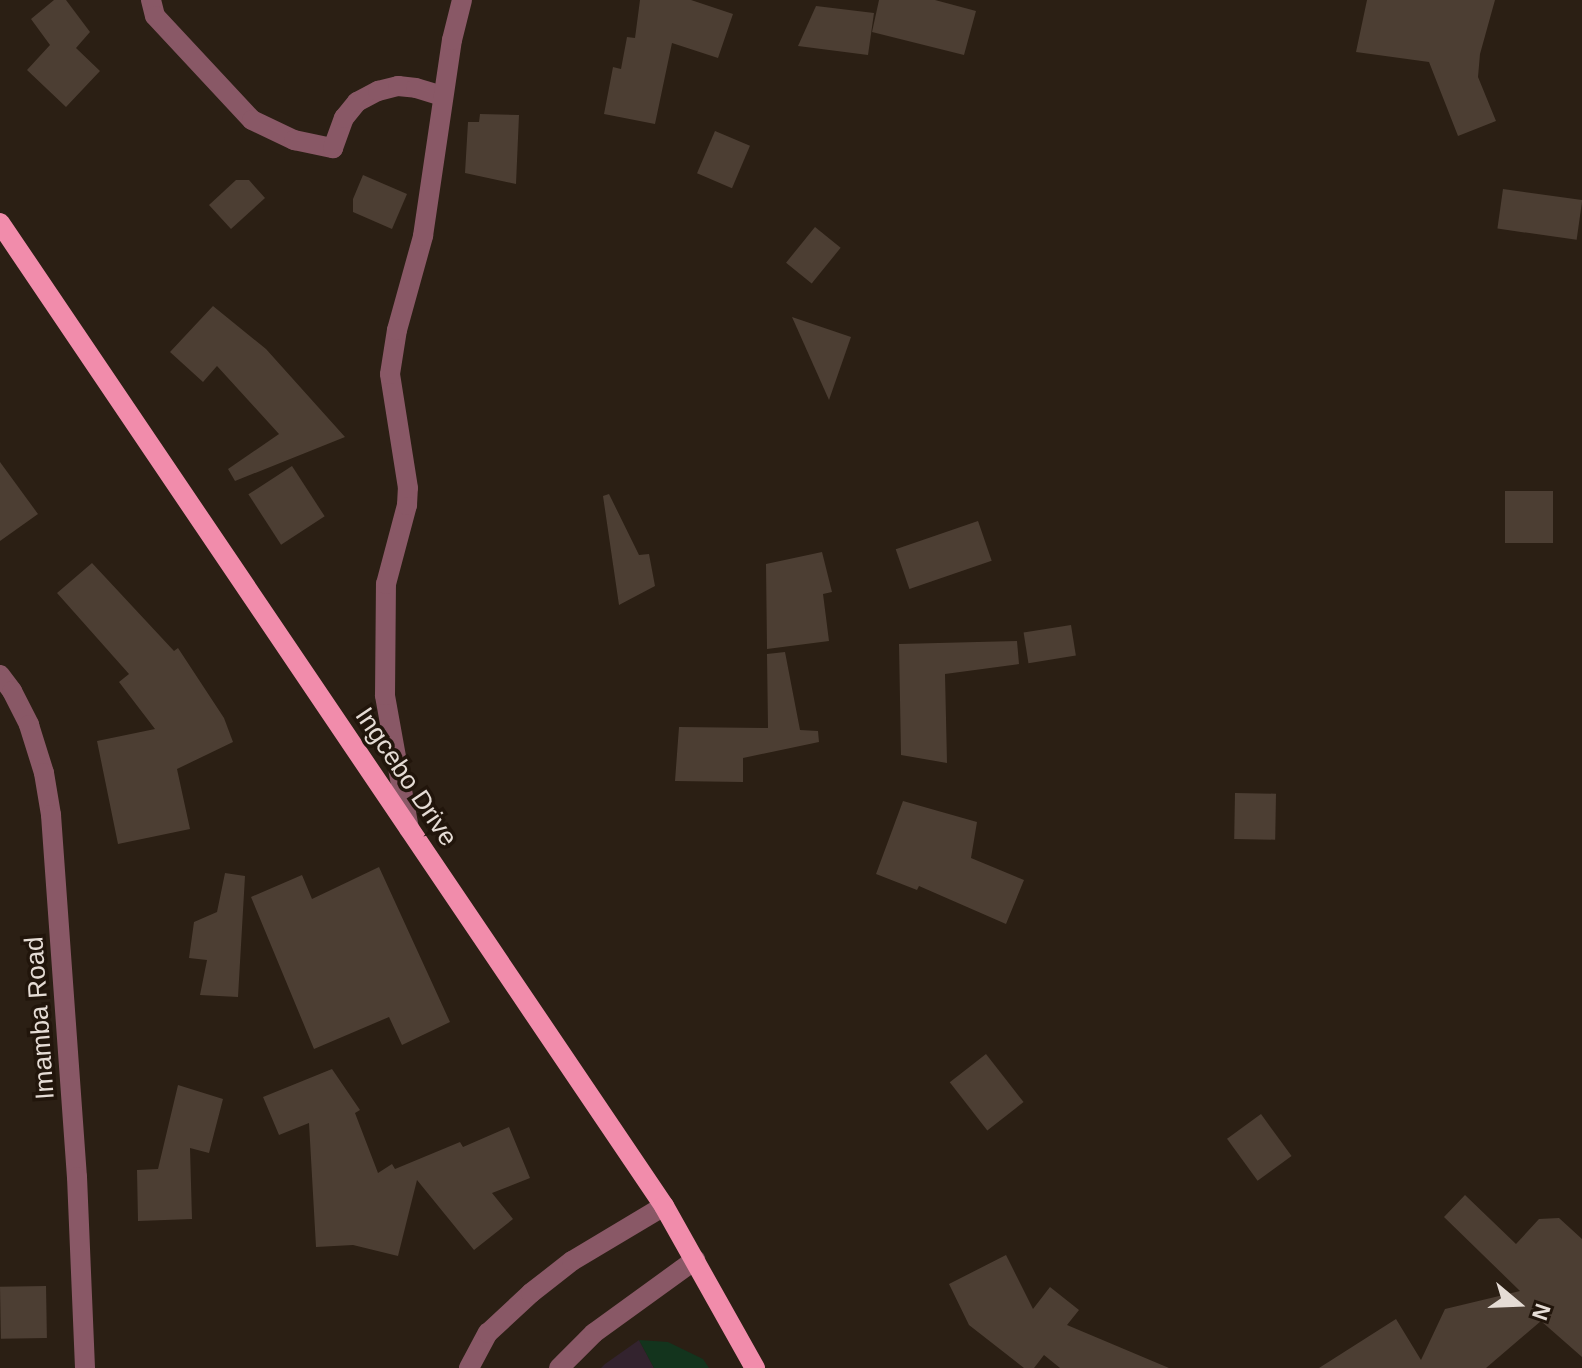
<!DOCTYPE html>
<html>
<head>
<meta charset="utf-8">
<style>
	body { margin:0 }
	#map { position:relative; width:1582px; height:1368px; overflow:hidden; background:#2b1f14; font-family:Arial,sans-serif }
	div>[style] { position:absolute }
	.industrial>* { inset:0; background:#33232e }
	.green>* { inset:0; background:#13341d }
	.building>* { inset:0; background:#4c3e33; transform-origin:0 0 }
	.minor>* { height:20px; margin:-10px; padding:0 10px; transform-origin:10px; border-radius:10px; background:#895866 }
	.major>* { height:20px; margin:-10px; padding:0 10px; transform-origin:10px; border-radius:10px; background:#f18cab }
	span { translate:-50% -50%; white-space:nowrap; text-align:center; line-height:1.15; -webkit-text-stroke:7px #21150b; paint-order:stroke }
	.street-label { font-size:26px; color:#e5dcd5 }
	.north { position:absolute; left:1478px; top:1264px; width:80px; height:80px; -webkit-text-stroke:6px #21150b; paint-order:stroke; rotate:109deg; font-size:22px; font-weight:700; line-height:32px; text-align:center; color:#e5dcd5 }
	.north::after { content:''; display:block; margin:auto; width:28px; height:36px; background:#e5dcd5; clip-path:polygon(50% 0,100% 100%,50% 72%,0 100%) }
</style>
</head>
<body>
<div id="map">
	<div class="industrial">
		<i style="clip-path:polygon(639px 1340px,654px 1368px,601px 1368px,605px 1364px)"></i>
	</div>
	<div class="green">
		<i style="clip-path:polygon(639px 1340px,668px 1342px,703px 1359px,709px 1368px,654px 1368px)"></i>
	</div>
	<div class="building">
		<i style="clip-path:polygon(54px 0,66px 0,90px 32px,76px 48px,100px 71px,66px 107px,27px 70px,50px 45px,31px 19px)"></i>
		<i style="clip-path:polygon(640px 0,691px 0,733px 14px,718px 58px,672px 43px,655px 124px,604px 114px,613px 67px,621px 69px,627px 37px,635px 38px)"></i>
		<i style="clip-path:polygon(879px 0,935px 0,976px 11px,964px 55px,872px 32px)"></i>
		<i style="clip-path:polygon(1367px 0,1495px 0,1480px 54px,1478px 77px,1496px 121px,1458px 136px,1429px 62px,1356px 52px)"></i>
		<i style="clip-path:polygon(816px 6px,874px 13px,868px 55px,798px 46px)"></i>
		<i style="clip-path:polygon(480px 114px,519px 115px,516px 184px,465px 173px,468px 122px,479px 122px)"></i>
		<i style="left:715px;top:131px;width:38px;height:46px;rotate:23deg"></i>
		<i style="clip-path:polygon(363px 175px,407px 194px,392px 229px,353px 212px,353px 199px)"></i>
		<i style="clip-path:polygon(236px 180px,249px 180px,265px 198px,231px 229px,209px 205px)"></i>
		<i style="left:1503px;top:189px;width:80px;height:40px;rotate:8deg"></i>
		<i style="left:815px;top:227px;width:33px;height:46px;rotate:39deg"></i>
		<i style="clip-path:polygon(213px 306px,266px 349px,345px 437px,235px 481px,228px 469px,279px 434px,217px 366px,203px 382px,170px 352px)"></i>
		<i style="clip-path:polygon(792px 317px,851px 337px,829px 400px)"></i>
		<i style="clip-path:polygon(0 462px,38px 514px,0 541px)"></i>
		<i style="left:292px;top:466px;width:60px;height:52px;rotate:57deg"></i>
		<i style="left:1505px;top:491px;width:48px;height:52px"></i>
		<i style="clip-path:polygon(609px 494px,639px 555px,649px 554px,655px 586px,619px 605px,603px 496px)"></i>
		<i style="left:978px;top:521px;width:42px;height:87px;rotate:71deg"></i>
		<i style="clip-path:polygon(822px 552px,832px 592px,823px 594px,829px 641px,767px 649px,766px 564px)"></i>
		<i style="clip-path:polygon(92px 563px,174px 651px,178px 648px,224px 718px,233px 742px,177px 769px,190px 829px,118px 844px,97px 741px,155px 729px,119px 682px,129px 674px,57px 593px)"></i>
		<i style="left:1071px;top:625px;width:31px;height:48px;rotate:81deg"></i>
		<i style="clip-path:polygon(1017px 641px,1019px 664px,945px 674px,947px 763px,901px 755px,899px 644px)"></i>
		<i style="clip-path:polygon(785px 652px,800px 730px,818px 731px,819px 742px,743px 758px,743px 782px,675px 781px,679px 727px,768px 728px,767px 654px)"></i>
		<i style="left:1235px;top:793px;width:41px;height:46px;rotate:1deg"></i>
		<i style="clip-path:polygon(903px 801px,977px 822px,971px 858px,1024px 880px,1006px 924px,919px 886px,917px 890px,876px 874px)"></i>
		<i style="clip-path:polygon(379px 867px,450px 1022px,402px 1045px,389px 1017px,314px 1049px,251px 897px,302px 875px,312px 899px)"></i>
		<i style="clip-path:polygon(225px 873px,245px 876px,238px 997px,200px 995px,207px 960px,189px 958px,194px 922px,217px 912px)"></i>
		<i style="left:986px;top:1054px;width:61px;height:46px;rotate:52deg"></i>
		<i style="clip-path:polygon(332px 1069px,360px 1110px,355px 1113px,378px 1173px,392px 1164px,395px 1169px,460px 1142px,463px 1147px,509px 1127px,530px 1178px,492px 1193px,513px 1219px,474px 1250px,417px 1180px,398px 1256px,353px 1245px,316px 1247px,309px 1123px,279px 1135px,263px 1097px)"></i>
		<i style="clip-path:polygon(178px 1085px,223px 1099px,209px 1153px,190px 1148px,192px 1219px,138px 1221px,137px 1170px,158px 1169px)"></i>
		<i style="left:1261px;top:1114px;width:52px;height:42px;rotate:54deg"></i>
		<i style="clip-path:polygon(1465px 1195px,1516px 1244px,1539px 1219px,1559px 1218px,1582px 1239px,1582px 1357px,1541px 1321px,1486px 1368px,1319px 1368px,1396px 1319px,1421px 1360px,1445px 1309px,1520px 1291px,1444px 1217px)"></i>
		<i style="clip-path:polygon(1006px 1255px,1033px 1309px,1050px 1287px,1079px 1310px,1067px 1325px,1169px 1368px,1060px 1368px,1044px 1355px,1034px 1368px,1024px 1368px,969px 1325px,949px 1284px)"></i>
		<i style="left:46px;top:1286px;width:52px;height:46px;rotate:89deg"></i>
	</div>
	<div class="minor">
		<i style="left:151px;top:0;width:16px;rotate:76deg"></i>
		<i style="left:155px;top:16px;width:142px;rotate:47deg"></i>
		<i style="left:252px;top:120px;width:47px;rotate:25.5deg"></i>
		<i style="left:294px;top:140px;width:40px;rotate:12deg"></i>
		<i style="left:333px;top:148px;width:32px;rotate:-70deg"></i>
		<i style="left:344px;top:118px;width:21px;rotate:-51deg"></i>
		<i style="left:357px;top:102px;width:24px;rotate:-28deg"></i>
		<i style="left:378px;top:91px;width:21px;rotate:-14deg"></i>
		<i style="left:398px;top:86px;width:18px;rotate:6deg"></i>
		<i style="left:416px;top:88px;width:28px;rotate:17deg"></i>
		<i style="left:0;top:675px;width:20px;rotate:53deg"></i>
		<i style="left:12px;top:691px;width:38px;rotate:63deg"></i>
		<i style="left:29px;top:725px;width:50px;rotate:72.6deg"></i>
		<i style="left:44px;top:773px;width:43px;rotate:80.5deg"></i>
		<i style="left:51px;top:815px;width:363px;rotate:85.9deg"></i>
		<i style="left:77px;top:1177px;width:191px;rotate:87.6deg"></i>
		<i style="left:409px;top:829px;width:136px;rotate:-100.2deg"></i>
		<i style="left:385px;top:695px;width:111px;rotate:-89.5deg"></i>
		<i style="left:386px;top:584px;width:82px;rotate:-75.1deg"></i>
		<i style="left:407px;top:505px;width:17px;rotate:-87deg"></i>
		<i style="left:408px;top:488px;width:115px;rotate:-99deg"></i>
		<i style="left:390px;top:374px;width:45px;rotate:-81deg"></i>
		<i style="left:397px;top:330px;width:98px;rotate:-74.5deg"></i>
		<i style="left:423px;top:236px;width:198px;rotate:-81.6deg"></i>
		<i style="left:452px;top:40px;width:41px;rotate:-76deg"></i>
		<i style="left:469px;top:1368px;width:40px;rotate:-62deg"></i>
		<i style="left:488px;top:1333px;width:59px;rotate:-42.9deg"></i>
		<i style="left:531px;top:1293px;width:52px;rotate:-38deg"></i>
		<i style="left:572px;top:1261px;width:107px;rotate:-30.9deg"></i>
		<i style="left:559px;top:1368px;width:49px;rotate:-45deg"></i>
		<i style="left:594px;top:1333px;width:125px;rotate:-35.9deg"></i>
	</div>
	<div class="major">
		<i style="left:0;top:223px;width:1186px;rotate:55.96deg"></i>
		<i style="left:664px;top:1206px;width:186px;rotate:60.7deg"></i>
	</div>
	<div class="street-label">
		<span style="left:406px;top:777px;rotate:56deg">Ingcebo Drive</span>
		<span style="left:40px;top:1018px;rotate:-94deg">Imamba Road</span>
	</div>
	<div class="north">N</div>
</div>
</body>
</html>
